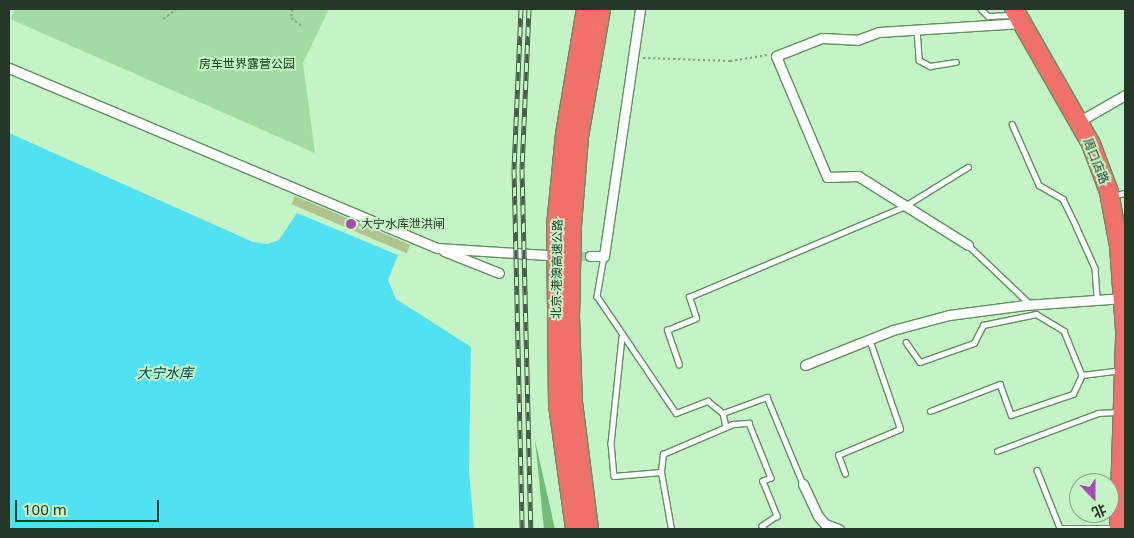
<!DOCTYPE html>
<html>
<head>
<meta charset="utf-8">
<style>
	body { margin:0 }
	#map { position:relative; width:1134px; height:538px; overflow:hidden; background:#c4f4c5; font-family:"Noto Sans","Noto Sans SC",sans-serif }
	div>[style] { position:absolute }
	.green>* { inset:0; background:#a2dca4 }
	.forest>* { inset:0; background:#72bc77 }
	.water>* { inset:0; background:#50e2f2 }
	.building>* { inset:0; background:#aec48c; transform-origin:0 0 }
	.street-tunnel>* { height:9px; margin-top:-4.5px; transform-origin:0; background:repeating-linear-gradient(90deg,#a4cea5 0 9px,transparent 0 13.5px) }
	.path>* { height:2px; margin-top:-1px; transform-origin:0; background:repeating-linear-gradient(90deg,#80a381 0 2.5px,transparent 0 5px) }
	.roads { filter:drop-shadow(1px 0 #628e64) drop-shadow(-1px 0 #628e64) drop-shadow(0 1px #628e64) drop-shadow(0 -1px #628e64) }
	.lane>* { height:4.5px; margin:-2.25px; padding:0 2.25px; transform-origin:2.25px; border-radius:2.25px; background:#fff }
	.street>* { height:9px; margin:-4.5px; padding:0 4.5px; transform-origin:4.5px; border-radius:4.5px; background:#fff }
	.highway>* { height:18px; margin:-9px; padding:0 9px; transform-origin:9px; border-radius:9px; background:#ef716a }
	.rail>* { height:5px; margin-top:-2.5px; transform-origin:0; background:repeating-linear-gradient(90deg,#c4f4c5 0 9px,#455d46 0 18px); box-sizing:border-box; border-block:1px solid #455d46 }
	.dots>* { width:14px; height:14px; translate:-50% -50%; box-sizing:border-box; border:2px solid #c4f4c5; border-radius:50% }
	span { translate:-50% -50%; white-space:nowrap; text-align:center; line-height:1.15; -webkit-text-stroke:4px #c4f4c5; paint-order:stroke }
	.park-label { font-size:12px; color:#0d4316 }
	.street-label { font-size:12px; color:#253726 }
	.poi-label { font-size:12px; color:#253726 }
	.left { translate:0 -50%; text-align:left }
	.water-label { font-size:14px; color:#00434a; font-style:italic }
	.frame { position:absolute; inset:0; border:10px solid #253726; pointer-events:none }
	.north { position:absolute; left:1069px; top:473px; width:50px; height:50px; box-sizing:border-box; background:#c4f4c5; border:1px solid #84a885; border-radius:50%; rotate:158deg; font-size:14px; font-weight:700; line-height:20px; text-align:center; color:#253726 }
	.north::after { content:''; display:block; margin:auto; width:18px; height:22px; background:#a948af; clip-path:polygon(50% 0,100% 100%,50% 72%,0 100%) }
	.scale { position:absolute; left:15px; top:500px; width:144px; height:22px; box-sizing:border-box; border:2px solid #253726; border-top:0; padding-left:6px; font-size:15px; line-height:18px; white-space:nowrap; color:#253726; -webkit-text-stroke:4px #c4f4c5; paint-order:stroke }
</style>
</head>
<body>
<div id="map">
	<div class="green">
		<i style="clip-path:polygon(16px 9px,329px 9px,303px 63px,315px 153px,10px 19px)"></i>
	</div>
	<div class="forest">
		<i style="clip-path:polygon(535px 440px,555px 529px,544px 529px)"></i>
	</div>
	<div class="water">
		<i style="clip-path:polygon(9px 133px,253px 242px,267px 244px,279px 240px,297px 213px,398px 255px,388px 280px,396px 299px,471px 347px,469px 471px,474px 529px,9px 529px)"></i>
	</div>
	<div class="building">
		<i style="left:295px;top:196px;width:125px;height:9px;rotate:23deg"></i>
	</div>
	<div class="street-tunnel">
		<i style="left:568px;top:256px;width:22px"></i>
	</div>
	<div class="path">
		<i style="left:292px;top:9px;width:9px;rotate:96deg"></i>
		<i style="left:291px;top:18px;width:15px;rotate:37deg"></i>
		<i style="left:163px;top:19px;width:17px;rotate:-36deg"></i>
		<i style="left:643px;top:58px;width:87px;rotate:2deg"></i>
		<i style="left:730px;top:61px;width:38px;rotate:-9deg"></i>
	</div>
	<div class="roads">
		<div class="lane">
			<i style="left:981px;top:9px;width:10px;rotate:45deg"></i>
			<i style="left:988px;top:16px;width:25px;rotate:-2deg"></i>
			<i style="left:917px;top:29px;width:31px;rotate:86deg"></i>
			<i style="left:919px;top:60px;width:13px;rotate:29deg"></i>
			<i style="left:930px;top:66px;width:26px;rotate:-9deg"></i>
			<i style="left:1012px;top:124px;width:67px;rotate:66.1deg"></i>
			<i style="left:1039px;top:185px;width:28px;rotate:30deg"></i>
			<i style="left:1063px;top:199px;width:30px;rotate:64deg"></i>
			<i style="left:1076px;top:226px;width:46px;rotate:65.7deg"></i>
			<i style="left:1095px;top:268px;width:32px;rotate:86deg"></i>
			<i style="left:1120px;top:194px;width:5px;rotate:-11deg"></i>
			<i style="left:968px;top:245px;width:86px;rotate:43.6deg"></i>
			<i style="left:604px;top:256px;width:41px;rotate:99.9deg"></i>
			<i style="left:597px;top:296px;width:141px;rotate:56deg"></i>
			<i style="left:676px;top:413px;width:34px;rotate:-21deg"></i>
			<i style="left:708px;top:401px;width:19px;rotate:39deg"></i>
			<i style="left:723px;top:413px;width:14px;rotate:78deg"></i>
			<i style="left:622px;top:337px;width:107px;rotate:95.9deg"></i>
			<i style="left:611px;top:443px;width:33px;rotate:85deg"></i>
			<i style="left:614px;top:476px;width:47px;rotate:-4.9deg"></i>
			<i style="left:906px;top:342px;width:24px;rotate:55deg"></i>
			<i style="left:920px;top:362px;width:57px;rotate:-19.4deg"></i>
			<i style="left:974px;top:343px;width:20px;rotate:-63deg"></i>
			<i style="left:983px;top:325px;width:54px;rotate:-11.7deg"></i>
			<i style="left:1036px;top:314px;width:33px;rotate:31deg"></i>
			<i style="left:1064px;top:331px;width:48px;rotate:67.8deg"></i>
			<i style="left:1082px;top:375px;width:38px;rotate:-7deg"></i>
			<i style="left:679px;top:365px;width:37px;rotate:-109deg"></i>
			<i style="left:667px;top:330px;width:31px;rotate:-22deg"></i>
			<i style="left:696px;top:318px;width:22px;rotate:-108deg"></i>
			<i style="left:689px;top:297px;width:234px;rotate:-22.8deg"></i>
			<i style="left:905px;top:206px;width:74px;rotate:-31.8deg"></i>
			<i style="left:930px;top:411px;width:75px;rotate:-21.1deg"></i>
			<i style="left:1000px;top:384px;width:33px;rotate:70deg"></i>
			<i style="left:1011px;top:415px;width:65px;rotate:-18.7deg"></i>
			<i style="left:1073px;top:394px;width:21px;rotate:-65deg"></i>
			<i style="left:723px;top:413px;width:47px;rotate:-20deg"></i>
			<i style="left:767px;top:397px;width:94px;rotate:67.5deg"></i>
			<i style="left:997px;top:451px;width:108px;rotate:-20.6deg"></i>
			<i style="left:1098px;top:413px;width:21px;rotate:-3deg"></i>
			<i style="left:1037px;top:470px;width:62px;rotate:68.4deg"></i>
			<i style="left:1060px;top:528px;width:55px"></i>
			<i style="left:845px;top:474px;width:20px;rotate:-110deg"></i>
			<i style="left:838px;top:455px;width:67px;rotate:-22.8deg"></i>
			<i style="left:900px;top:429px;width:95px;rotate:-109deg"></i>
			<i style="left:671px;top:529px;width:58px;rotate:-100deg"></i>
			<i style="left:661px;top:472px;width:18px;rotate:-84deg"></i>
			<i style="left:663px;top:454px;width:76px;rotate:-23.2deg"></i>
			<i style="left:733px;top:424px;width:16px;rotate:-4deg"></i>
			<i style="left:749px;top:423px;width:59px;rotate:68.2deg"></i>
			<i style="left:771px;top:478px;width:9px;rotate:159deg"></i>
			<i style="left:763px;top:481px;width:38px;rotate:68deg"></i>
			<i style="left:777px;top:516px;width:18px;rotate:146deg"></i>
			<i style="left:762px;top:526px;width:4px;rotate:56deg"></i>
		</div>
		<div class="street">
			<i style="left:9px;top:68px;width:464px;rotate:22.8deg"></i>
			<i style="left:437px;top:248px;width:110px;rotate:3.6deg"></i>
			<i style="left:1078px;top:122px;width:54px;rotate:-29.9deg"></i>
			<i style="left:968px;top:245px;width:130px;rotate:-147.9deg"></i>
			<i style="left:858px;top:176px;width:31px;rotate:178deg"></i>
			<i style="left:827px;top:177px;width:131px;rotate:-112.9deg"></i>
			<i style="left:776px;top:56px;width:49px;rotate:-21.4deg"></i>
			<i style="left:822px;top:38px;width:35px;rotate:3deg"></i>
			<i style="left:857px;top:40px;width:23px;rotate:-20deg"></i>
			<i style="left:879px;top:32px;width:143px;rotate:-3.6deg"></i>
			<i style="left:444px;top:251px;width:59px;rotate:21.8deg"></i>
			<i style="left:590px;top:256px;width:14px"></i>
			<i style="left:604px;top:256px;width:250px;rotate:-81.7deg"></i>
			<i style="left:805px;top:365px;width:95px;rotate:-21.7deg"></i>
			<i style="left:893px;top:330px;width:58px;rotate:-15deg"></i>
			<i style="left:949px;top:315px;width:77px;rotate:-7.5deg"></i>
			<i style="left:1025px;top:305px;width:99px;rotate:-4deg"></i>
			<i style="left:803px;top:484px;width:35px;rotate:65deg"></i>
			<i style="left:818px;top:516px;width:11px;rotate:49deg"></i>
			<i style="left:825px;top:524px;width:15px;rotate:20deg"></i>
		</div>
		<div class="highway">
			<i style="left:1014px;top:9px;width:155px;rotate:60.3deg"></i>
			<i style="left:1091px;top:144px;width:51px;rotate:69.4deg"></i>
			<i style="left:1109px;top:192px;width:55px;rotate:79.5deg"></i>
			<i style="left:1119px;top:246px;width:84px;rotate:85.9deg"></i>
			<i style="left:575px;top:529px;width:125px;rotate:-97.8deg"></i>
			<i style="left:558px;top:405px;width:179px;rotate:-90.6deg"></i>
			<i style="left:556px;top:226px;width:92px;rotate:-84.4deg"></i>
			<i style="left:565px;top:134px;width:127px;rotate:-80.5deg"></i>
			<i style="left:589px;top:529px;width:127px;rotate:-97.2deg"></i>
			<i style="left:573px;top:403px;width:87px;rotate:-92deg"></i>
			<i style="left:570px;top:316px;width:90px;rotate:-88.7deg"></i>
			<i style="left:572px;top:226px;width:89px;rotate:-85.5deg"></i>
			<i style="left:579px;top:137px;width:130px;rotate:-80.2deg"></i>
			<i style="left:1119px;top:529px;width:192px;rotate:-88.2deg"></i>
		</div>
	</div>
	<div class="rail">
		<i style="left:521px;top:9px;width:160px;rotate:92.5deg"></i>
		<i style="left:514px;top:169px;width:360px;rotate:88.7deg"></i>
		<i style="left:529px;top:9px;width:160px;rotate:92.5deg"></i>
		<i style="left:522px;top:169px;width:360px;rotate:88.6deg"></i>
	</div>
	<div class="dots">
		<i style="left:351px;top:224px;background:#a948af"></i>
	</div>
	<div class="park-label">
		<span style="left:247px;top:64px">房车世界露营公园</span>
	</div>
	<div class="street-label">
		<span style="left:1096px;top:161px;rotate:68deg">周口店路</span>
		<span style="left:557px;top:269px;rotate:-89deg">北京-港澳高速公路</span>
	</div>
	<div class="poi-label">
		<span class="left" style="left:361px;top:224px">大宁水库泄洪闸</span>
	</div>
	<div class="water-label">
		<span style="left:165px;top:373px">大宁水库</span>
	</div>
	<div class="frame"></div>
	<div class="north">北</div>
	<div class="scale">100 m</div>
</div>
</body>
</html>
